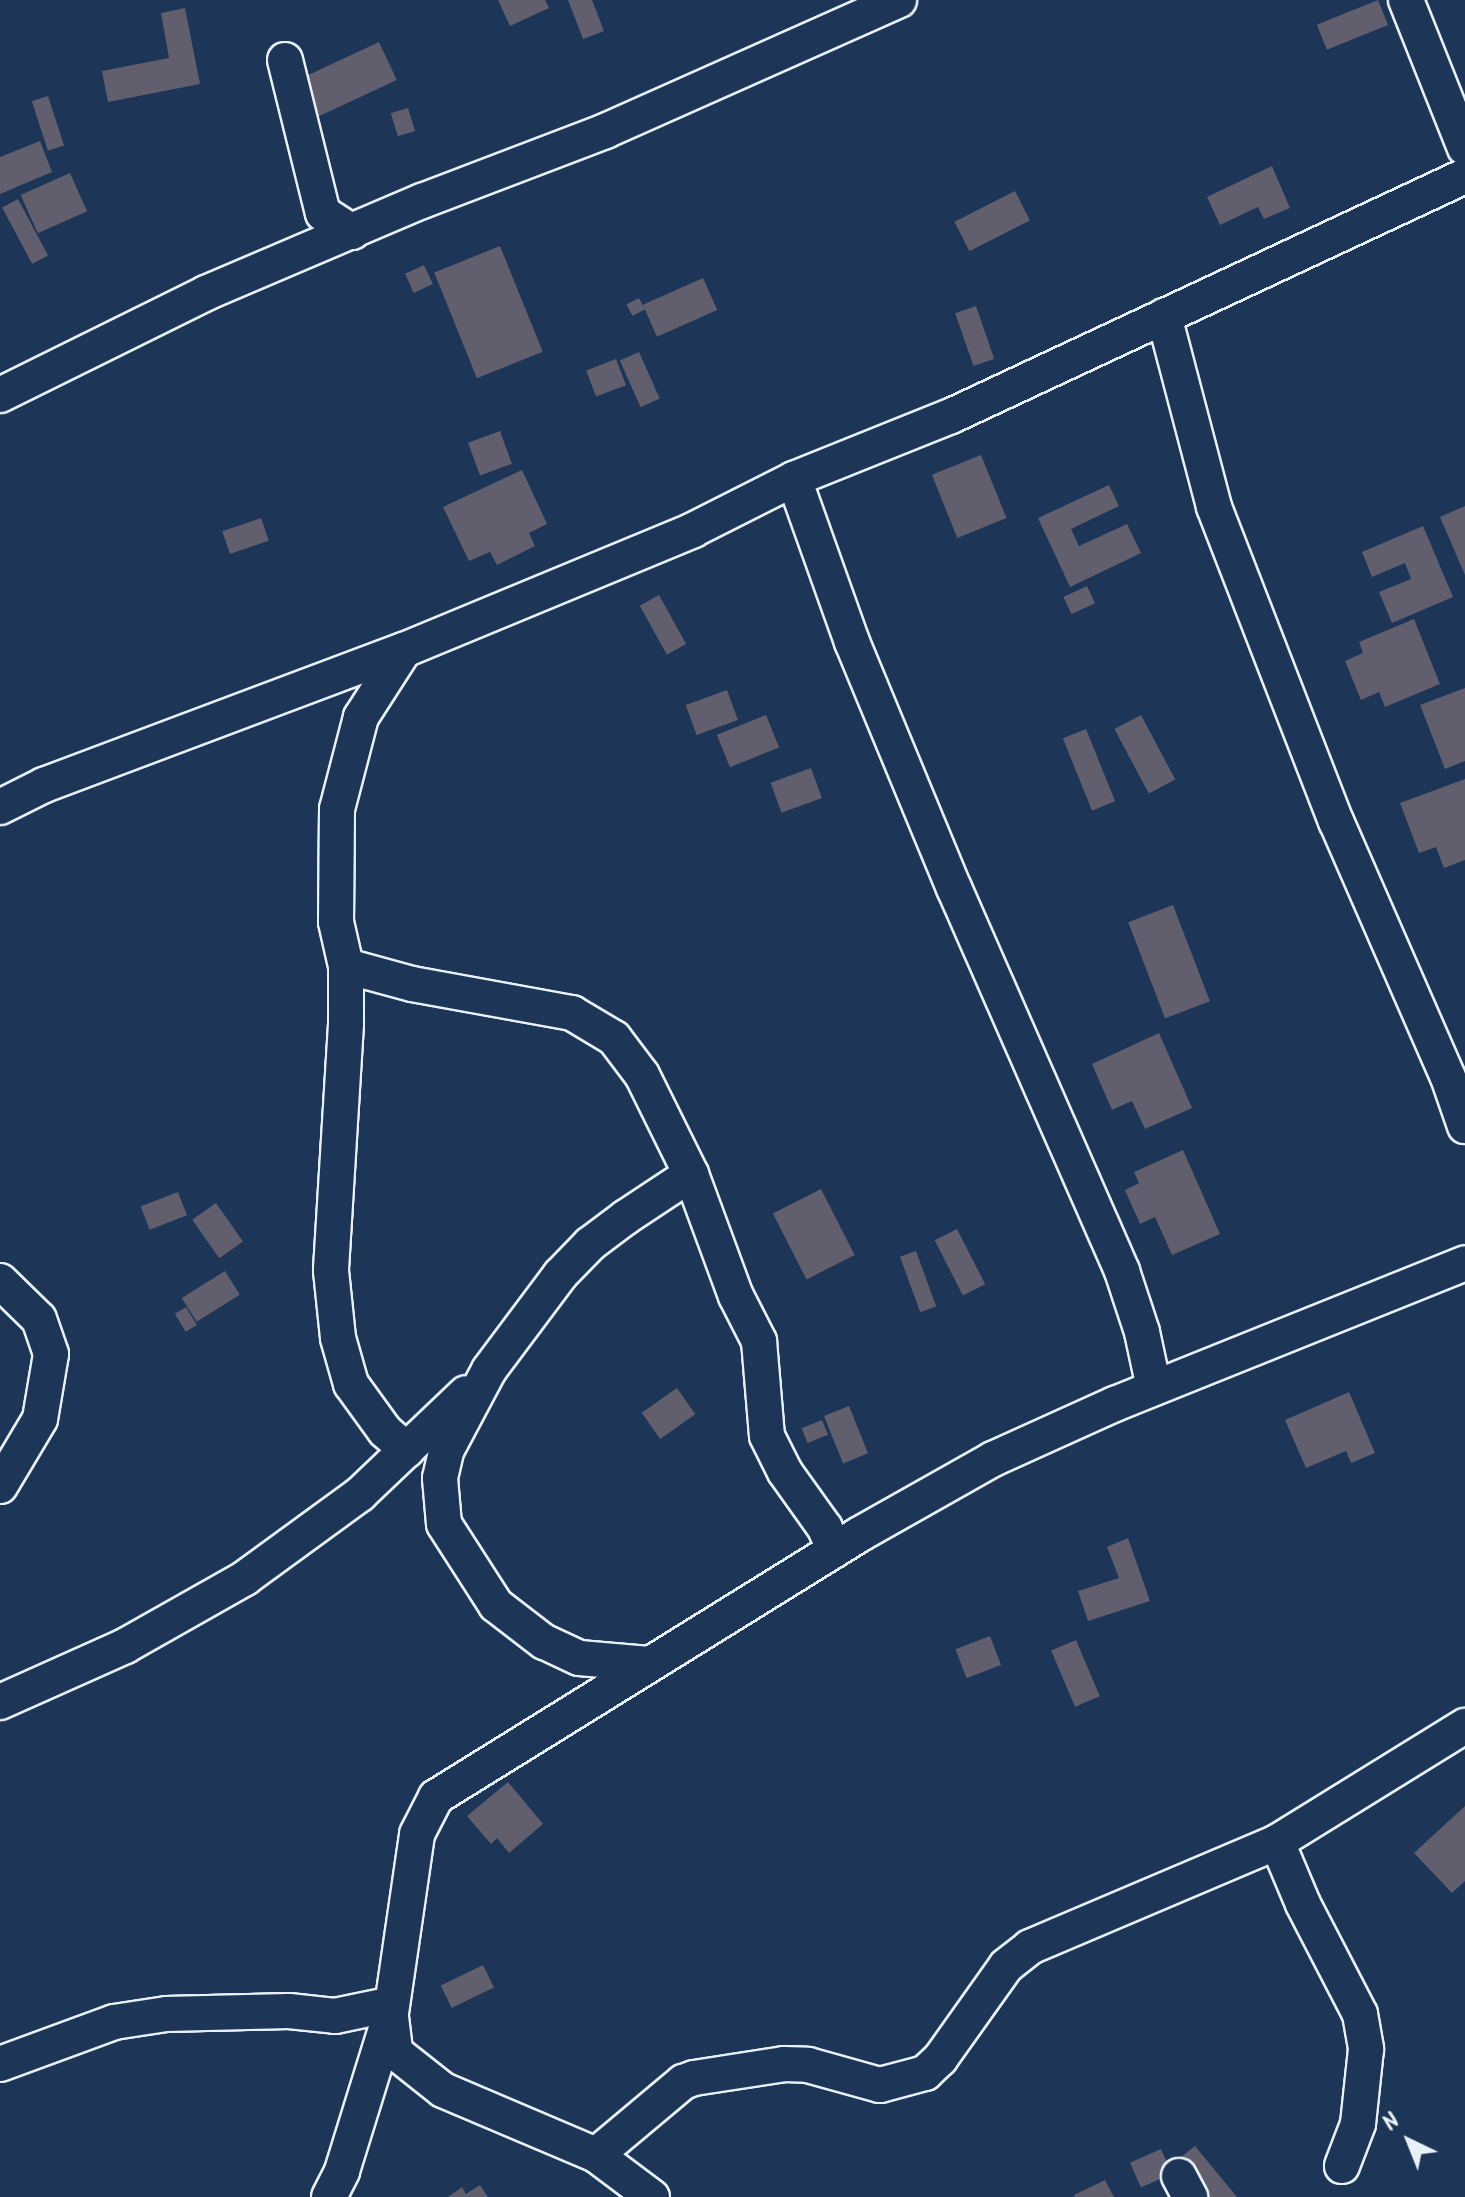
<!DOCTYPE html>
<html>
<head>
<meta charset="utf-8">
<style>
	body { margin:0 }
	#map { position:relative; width:1465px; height:2197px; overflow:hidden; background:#1d3557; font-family:Kalam,sans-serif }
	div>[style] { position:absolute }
	.building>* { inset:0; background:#615e6d; transform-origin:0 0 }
	.roads { filter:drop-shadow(2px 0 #e8f1f8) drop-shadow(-2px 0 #e8f1f8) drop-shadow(0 2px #e8f1f8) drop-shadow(0 -2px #e8f1f8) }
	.minor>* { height:34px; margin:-17px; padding:0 17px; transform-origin:17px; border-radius:17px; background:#1d3557 }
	span { translate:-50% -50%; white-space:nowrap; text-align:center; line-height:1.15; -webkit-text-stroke:7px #1d3557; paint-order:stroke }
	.north { position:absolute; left:1369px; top:2101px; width:80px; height:80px; -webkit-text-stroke:6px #1d3557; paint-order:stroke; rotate:317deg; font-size:22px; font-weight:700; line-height:32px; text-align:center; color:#e8f1f8 }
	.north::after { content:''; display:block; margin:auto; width:28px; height:36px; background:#e8f1f8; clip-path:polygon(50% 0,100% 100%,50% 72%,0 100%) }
</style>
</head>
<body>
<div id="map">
	<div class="building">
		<i style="clip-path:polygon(498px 0,545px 0,549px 8px,510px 26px)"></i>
		<i style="clip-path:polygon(568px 0,592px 0,604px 31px,583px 39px)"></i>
		<i style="left:1378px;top:0;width:27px;height:66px;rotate:68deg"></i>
		<i style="clip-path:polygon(185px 8px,200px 84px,108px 102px,102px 71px,169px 58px,161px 13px)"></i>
		<i style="left:379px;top:42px;width:42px;height:87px;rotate:65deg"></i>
		<i style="left:48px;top:96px;width:52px;height:17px;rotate:72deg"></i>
		<i style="left:408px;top:108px;width:24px;height:18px;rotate:73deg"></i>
		<i style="clip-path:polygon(40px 141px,52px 172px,0 194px,0 157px)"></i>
		<i style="clip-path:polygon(1272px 166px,1290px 208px,1264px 219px,1258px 207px,1220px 225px,1207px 197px)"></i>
		<i style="left:70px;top:173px;width:42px;height:54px;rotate:66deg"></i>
		<i style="left:1015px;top:191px;width:33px;height:68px;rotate:63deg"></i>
		<i style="left:18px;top:199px;width:64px;height:18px;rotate:62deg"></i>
		<i style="left:500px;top:246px;width:114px;height:71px;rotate:68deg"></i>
		<i style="left:424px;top:265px;width:21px;height:21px;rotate:65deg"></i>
		<i style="left:703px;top:278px;width:35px;height:66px;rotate:66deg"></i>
		<i style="left:639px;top:298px;width:13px;height:14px;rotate:63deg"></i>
		<i style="left:976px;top:306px;width:56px;height:22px;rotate:71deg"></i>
		<i style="left:639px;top:352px;width:51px;height:21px;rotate:66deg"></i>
		<i style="left:616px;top:359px;width:28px;height:32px;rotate:69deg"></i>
		<i style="left:500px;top:431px;width:35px;height:34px;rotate:70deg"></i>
		<i style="left:981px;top:455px;width:68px;height:53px;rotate:68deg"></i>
		<i style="clip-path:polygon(522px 470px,547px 524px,529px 533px,535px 546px,497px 565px,490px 552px,469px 561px,443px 507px)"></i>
		<i style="clip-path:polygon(1109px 485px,1119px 506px,1071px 529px,1079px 546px,1127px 524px,1141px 553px,1070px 587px,1038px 518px)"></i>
		<i style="clip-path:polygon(1465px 506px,1465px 575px,1440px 517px)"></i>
		<i style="left:261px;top:518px;width:24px;height:41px;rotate:71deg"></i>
		<i style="clip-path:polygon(1423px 526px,1453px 597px,1392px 623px,1379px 592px,1411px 579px,1405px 563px,1372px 577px,1362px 552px)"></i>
		<i style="left:1087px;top:586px;width:19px;height:26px;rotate:65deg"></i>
		<i style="left:659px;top:595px;width:56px;height:22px;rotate:61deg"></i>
		<i style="clip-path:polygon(1414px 619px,1440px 684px,1385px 707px,1379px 692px,1361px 700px,1345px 661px,1363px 653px,1359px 642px)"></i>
		<i style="clip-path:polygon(1465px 688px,1465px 761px,1445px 769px,1420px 705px)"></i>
		<i style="left:727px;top:690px;width:32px;height:44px;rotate:70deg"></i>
		<i style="left:766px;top:715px;width:35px;height:53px;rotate:68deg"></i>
		<i style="left:1141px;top:715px;width:73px;height:30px;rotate:62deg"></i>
		<i style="left:1086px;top:729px;width:78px;height:25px;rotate:68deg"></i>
		<i style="left:811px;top:768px;width:32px;height:43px;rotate:70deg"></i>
		<i style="clip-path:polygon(1465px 779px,1465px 860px,1444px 868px,1436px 847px,1419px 853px,1400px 803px)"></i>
		<i style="left:1173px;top:905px;width:103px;height:48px;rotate:69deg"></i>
		<i style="clip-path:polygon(1159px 1033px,1192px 1108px,1145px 1129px,1132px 1101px,1112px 1110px,1092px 1064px)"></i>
		<i style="clip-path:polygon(1183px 1150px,1220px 1234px,1172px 1255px,1155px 1217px,1140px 1224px,1125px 1190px,1139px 1183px,1134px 1172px)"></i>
		<i style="left:821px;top:1189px;width:74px;height:54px;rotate:63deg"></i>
		<i style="left:178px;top:1192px;width:25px;height:40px;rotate:69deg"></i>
		<i style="left:216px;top:1203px;width:47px;height:29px;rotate:55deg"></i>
		<i style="left:957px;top:1229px;width:62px;height:25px;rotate:63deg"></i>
		<i style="left:916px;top:1251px;width:59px;height:17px;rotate:70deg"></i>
		<i style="left:225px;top:1271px;width:28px;height:51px;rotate:58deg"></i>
		<i style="left:186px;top:1307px;width:21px;height:13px;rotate:59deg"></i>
		<i style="left:677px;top:1388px;width:32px;height:43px;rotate:55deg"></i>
		<i style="clip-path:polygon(1349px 1392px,1375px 1453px,1351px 1463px,1346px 1451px,1306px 1468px,1285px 1420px)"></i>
		<i style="left:849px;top:1406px;width:51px;height:27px;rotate:68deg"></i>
		<i style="left:822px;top:1420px;width:16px;height:22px;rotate:68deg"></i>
		<i style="clip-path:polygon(1128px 1538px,1150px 1601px,1088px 1621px,1078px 1591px,1119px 1578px,1107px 1547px)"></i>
		<i style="left:990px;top:1636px;width:31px;height:37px;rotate:69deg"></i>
		<i style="left:1076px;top:1640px;width:61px;height:27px;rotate:67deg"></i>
		<i style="clip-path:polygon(508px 1782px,543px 1824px,509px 1853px,497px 1838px,491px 1844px,467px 1816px)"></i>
		<i style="clip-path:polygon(1465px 1806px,1465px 1881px,1452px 1893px,1414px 1853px)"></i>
		<i style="left:483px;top:1965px;width:25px;height:47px;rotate:64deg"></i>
		<i style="clip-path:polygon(1195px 2146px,1237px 2197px,1200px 2197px,1172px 2164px)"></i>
		<i style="left:1161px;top:2149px;width:27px;height:34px;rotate:66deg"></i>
		<i style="clip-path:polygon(1105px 2180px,1114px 2197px,1075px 2197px,1074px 2195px)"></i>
		<i style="clip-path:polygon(480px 2185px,488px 2197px,448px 2197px,462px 2187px,466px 2194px)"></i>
	</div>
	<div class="roads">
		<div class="minor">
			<i style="left:1406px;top:0;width:159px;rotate:68.3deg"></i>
			<i style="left:285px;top:60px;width:158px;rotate:76.1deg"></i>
			<i style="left:323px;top:213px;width:35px;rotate:33deg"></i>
			<i style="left:1164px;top:316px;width:197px;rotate:75.3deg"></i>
			<i style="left:1214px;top:507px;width:337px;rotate:68.8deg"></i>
			<i style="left:1336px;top:821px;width:279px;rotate:66.4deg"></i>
			<i style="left:1448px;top:1077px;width:52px;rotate:70.9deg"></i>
			<i style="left:0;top:395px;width:230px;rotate:-26.3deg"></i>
			<i style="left:206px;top:293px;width:235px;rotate:-23.1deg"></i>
			<i style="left:422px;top:201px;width:196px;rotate:-20.9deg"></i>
			<i style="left:605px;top:131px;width:322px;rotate:-24deg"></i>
			<i style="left:794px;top:479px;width:173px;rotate:70.4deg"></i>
			<i style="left:852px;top:642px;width:266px;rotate:67.5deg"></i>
			<i style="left:954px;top:888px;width:418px;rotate:66.3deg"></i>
			<i style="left:1122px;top:1271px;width:64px;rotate:71.8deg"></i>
			<i style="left:1142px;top:1332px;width:57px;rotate:77.9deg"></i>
			<i style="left:404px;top:650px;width:80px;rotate:122.7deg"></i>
			<i style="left:361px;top:717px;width:95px;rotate:104.6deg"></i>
			<i style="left:337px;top:809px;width:113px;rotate:90.5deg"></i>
			<i style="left:336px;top:922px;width:45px;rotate:77.2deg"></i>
			<i style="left:346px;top:966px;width:58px;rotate:90deg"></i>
			<i style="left:346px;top:1024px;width:247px;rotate:93.5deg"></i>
			<i style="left:331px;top:1271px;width:67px;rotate:84deg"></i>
			<i style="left:338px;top:1338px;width:48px;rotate:74.2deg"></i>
			<i style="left:351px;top:1384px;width:58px;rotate:54.1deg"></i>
			<i style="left:385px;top:1431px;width:29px;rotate:41deg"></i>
			<i style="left:0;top:807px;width:49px;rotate:-26.6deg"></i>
			<i style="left:44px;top:785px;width:384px;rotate:-20.6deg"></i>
			<i style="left:404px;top:650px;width:313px;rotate:-22.5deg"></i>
			<i style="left:693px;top:530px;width:113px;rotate:-26.8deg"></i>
			<i style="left:794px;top:479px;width:169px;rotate:-21.9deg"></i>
			<i style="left:951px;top:416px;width:567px;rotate:-25.03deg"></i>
			<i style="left:346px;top:966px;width:68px;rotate:15.3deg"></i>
			<i style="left:412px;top:984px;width:163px;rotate:10.3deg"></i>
			<i style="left:572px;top:1013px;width:49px;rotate:30.8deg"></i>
			<i style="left:614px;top:1038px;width:46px;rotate:52.9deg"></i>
			<i style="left:642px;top:1075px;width:110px;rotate:63.7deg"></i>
			<i style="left:691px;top:1174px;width:130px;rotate:69.8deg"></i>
			<i style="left:736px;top:1296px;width:51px;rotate:62.9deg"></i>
			<i style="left:759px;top:1341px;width:95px;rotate:85.2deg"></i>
			<i style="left:767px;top:1436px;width:40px;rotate:63.4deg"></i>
			<i style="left:785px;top:1472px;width:69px;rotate:54.5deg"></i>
			<i style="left:825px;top:1528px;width:24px;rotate:68deg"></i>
			<i style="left:0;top:1281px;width:54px;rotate:44.3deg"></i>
			<i style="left:39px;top:1319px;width:37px;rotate:71deg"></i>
			<i style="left:51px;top:1354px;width:66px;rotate:99.6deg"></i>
			<i style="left:40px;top:1419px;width:78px;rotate:120.8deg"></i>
			<i style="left:649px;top:1664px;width:70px;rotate:-175.1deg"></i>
			<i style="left:579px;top:1658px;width:38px;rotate:-155deg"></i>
			<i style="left:544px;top:1642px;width:61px;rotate:-142.4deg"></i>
			<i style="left:496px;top:1605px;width:96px;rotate:-122.7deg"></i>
			<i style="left:444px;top:1524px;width:46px;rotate:-95deg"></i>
			<i style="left:440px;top:1478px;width:28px;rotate:-77deg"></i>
			<i style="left:446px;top:1451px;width:92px;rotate:-62deg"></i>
			<i style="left:489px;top:1370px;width:119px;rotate:-53.2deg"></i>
			<i style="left:560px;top:1275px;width:43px;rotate:-45.9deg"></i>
			<i style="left:590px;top:1244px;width:45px;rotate:-36.9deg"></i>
			<i style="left:626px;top:1217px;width:78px;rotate:-33.5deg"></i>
			<i style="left:0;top:1702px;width:137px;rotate:-24.1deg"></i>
			<i style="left:125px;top:1646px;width:138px;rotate:-29.5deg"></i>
			<i style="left:245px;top:1578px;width:142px;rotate:-36.1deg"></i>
			<i style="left:360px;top:1494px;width:146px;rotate:-43.6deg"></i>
			<i style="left:1277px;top:1842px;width:67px;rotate:67.2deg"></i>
			<i style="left:1303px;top:1904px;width:124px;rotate:62.6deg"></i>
			<i style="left:1360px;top:2014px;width:36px;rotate:80deg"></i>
			<i style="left:1366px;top:2049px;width:75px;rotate:96.1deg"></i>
			<i style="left:1358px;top:2124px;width:45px;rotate:110.9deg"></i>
			<i style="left:391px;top:2017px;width:35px;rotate:83deg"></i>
			<i style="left:395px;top:2052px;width:61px;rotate:38.4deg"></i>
			<i style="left:443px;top:2090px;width:166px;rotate:23deg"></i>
			<i style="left:596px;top:2155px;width:70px;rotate:36.9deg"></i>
			<i style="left:0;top:2064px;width:121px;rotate:-20.2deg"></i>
			<i style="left:114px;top:2022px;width:53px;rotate:-8.7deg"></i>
			<i style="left:166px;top:2014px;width:123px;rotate:-1.4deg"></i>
			<i style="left:289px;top:2011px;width:46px;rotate:6.2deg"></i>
			<i style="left:335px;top:2016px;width:58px;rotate:-11.9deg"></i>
			<i style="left:596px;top:2155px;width:114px;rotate:-40deg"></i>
			<i style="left:683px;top:2082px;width:12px;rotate:-20deg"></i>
			<i style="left:694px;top:2078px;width:91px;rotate:-8.8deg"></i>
			<i style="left:784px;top:2064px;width:24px;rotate:2deg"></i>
			<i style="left:808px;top:2065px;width:75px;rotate:15.5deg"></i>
			<i style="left:880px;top:2085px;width:47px;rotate:-14.9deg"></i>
			<i style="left:925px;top:2073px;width:21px;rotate:-43deg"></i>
			<i style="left:940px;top:2059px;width:114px;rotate:-54.6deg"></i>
			<i style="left:1006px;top:1966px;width:31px;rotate:-38deg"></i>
			<i style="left:1030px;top:1947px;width:268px;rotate:-23deg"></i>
			<i style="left:1277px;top:1842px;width:221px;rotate:-31.7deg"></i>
			<i style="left:1179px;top:2176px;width:24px;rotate:62deg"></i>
			<i style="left:329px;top:2197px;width:29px;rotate:-63deg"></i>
			<i style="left:342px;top:2171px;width:165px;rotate:-72.8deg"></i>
			<i style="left:391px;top:2013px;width:181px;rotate:-81.7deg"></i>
			<i style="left:417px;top:1834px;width:42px;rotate:-62.8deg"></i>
			<i style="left:436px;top:1797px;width:499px;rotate:-31.8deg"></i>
			<i style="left:860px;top:1534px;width:153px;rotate:-29.4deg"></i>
			<i style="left:993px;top:1459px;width:134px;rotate:-24.3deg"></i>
			<i style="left:1115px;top:1404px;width:377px;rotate:-21.9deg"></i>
		</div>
	</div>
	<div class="north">N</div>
</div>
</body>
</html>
